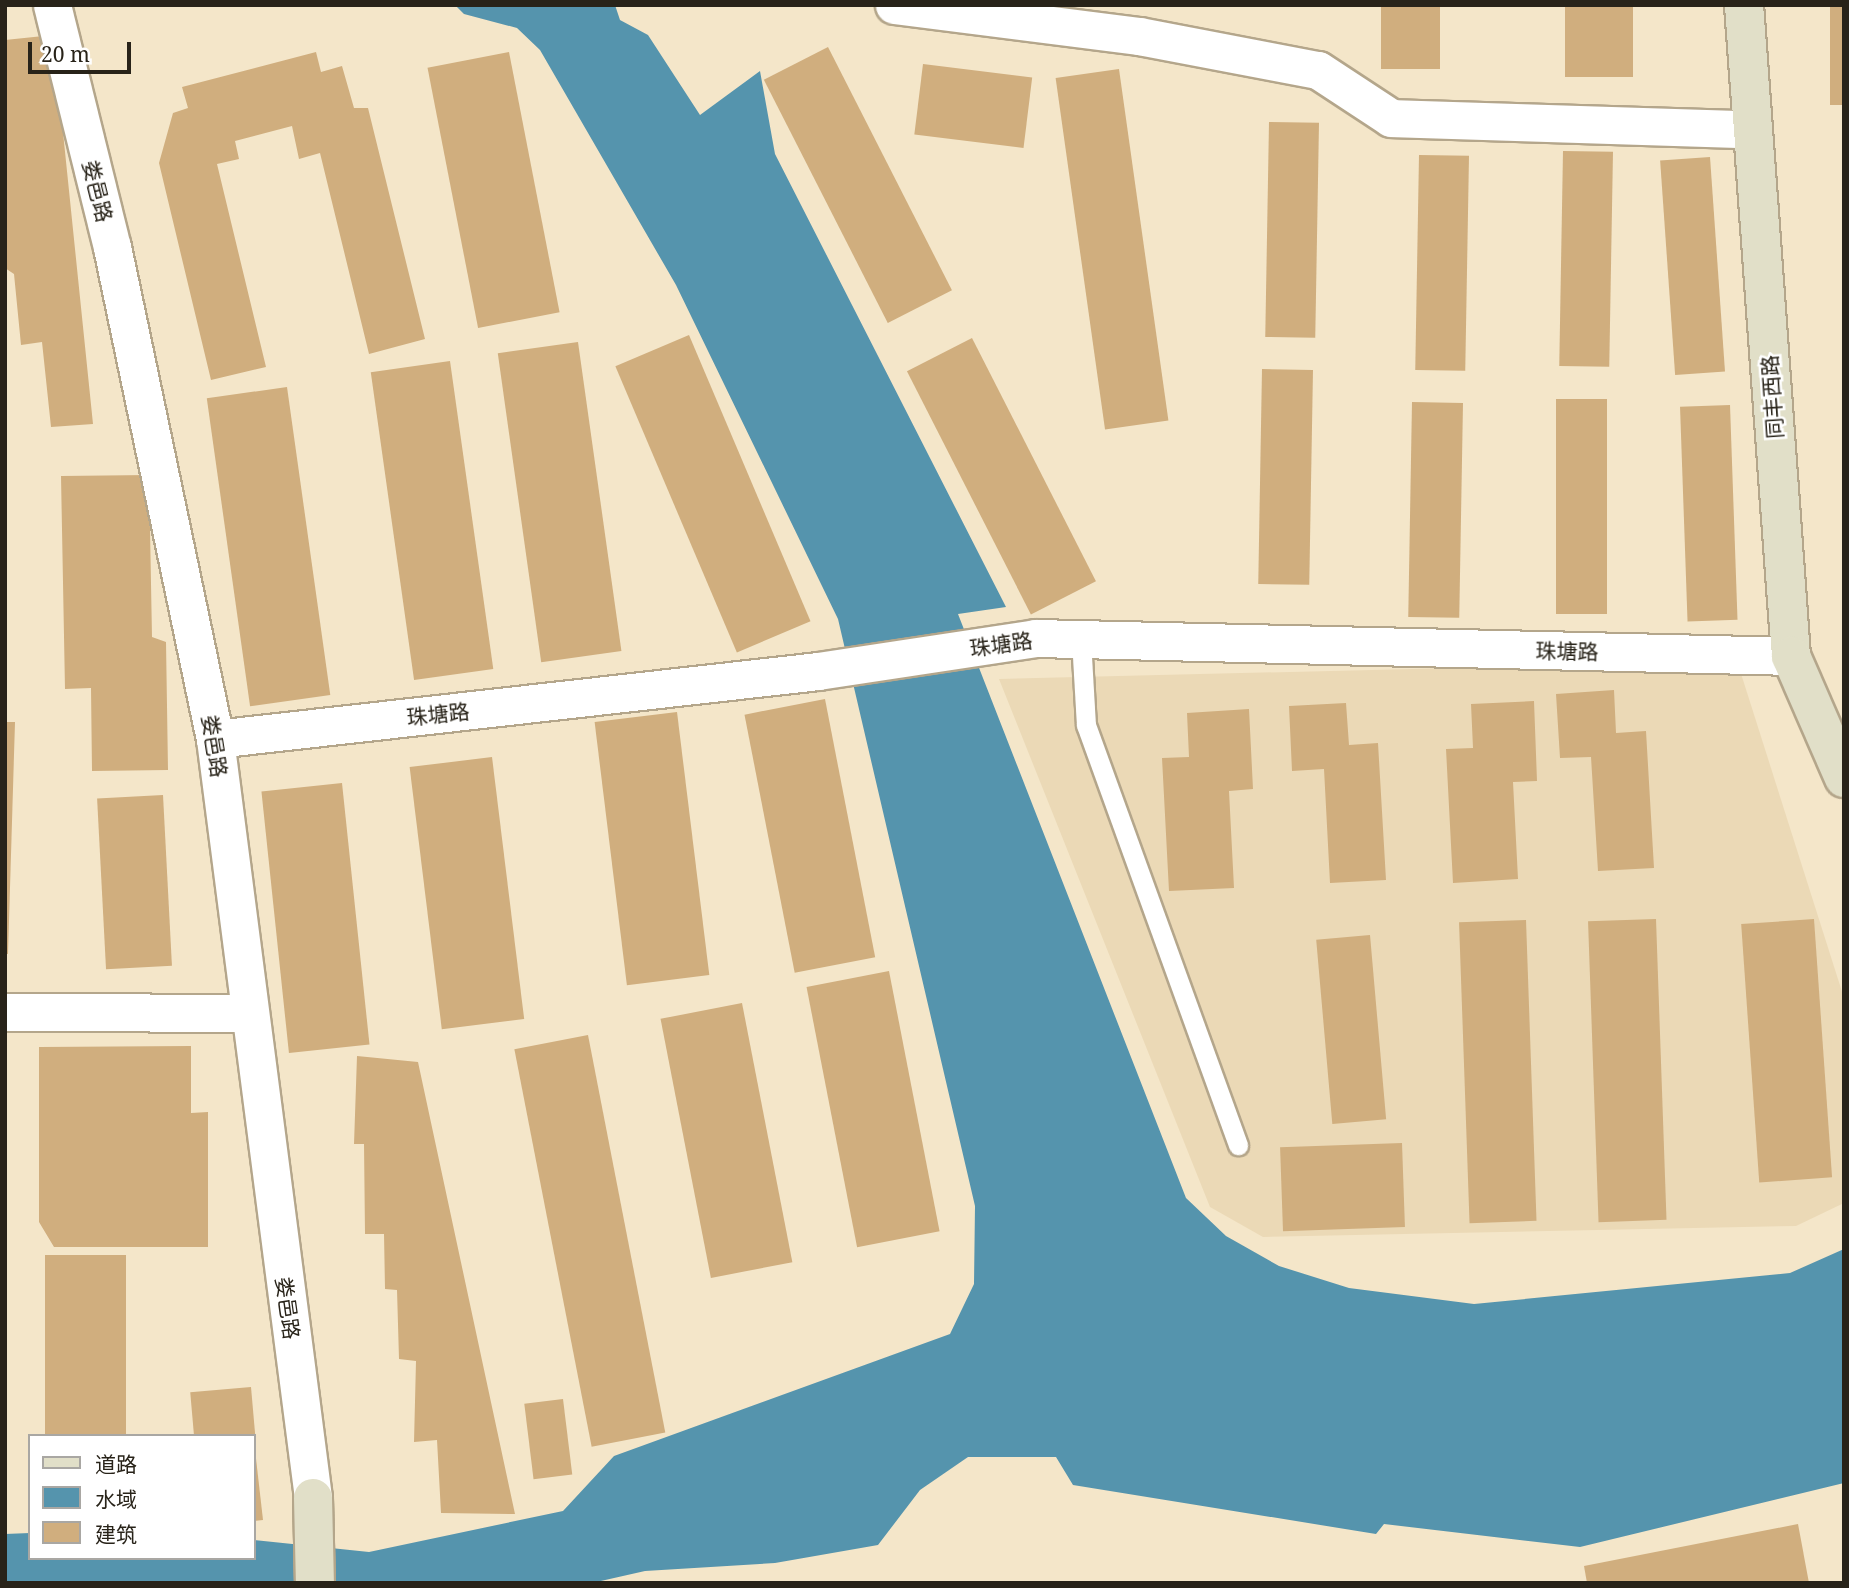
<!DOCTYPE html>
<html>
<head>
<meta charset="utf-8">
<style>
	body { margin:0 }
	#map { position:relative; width:1849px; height:1588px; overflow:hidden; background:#f4e6c9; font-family:"Noto Serif","Noto Sans SC",serif }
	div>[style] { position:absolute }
	.built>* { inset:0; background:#ebd9b6 }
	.water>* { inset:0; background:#5594ad }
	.building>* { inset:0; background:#d0ae7e; transform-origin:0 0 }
	.roads { filter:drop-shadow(2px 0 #b4a68b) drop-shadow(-2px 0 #b4a68b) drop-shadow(0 2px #b4a68b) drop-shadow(0 -2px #b4a68b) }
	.lane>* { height:19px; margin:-9.5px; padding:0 9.5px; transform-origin:9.5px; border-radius:9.5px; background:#fff }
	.street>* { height:37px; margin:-18.5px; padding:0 18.5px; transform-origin:18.5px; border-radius:18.5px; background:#fff }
	.secondary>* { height:38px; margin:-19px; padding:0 19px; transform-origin:19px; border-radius:19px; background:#e1dfc8 }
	span { translate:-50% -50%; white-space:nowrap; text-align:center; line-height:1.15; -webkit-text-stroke:5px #fff; paint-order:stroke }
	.street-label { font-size:21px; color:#282319 }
	.frame { position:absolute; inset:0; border:7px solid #282319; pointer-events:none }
	.legend { position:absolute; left:28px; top:1434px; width:228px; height:126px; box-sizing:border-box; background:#fff; border:2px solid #a9a7a3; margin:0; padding:9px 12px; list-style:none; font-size:21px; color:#282319 }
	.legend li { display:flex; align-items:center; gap:14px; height:35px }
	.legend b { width:35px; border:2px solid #a9a7a3 }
	.scale { position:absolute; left:28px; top:42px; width:103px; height:32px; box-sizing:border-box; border:4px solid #282319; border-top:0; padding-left:9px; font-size:21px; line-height:24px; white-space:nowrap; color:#282319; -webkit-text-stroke:5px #fff; paint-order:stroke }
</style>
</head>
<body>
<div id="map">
	<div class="built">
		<i style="clip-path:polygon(1737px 661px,1844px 998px,1844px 1203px,1796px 1226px,1263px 1237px,1210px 1207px,999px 679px)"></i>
	</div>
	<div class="water">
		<i style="clip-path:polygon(455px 5px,615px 5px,620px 20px,648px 35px,700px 115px,760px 71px,775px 154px,1006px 607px,958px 614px,1186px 1198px,1226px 1236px,1279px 1266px,1349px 1288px,1474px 1304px,1790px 1273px,1844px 1249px,1844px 1483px,1580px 1547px,1384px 1524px,1376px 1534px,1073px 1485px,1056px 1457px,968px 1457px,920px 1490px,878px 1545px,775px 1563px,645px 1571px,592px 1583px,5px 1583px,5px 1534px,30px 1533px,30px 1558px,254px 1558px,254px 1540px,369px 1552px,563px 1511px,614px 1456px,950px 1334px,974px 1284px,975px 1206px,838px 619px,676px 285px,540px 50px,517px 28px,464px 14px)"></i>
	</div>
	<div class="building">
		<i style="left:1381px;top:5px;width:59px;height:64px"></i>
		<i style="left:1565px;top:5px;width:68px;height:72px"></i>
		<i style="left:1830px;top:5px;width:14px;height:100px"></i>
		<i style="clip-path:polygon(53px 35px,93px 424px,51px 427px,42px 342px,21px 345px,14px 274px,5px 268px,5px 40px)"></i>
		<i style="left:828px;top:47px;width:273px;height:72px;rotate:63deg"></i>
		<i style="clip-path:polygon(316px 52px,321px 72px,342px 66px,354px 108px,368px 108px,425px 339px,369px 354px,320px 153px,299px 159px,292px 126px,235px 141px,239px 159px,217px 164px,266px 367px,211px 380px,159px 163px,173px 113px,188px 108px,182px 87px)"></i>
		<i style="left:509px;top:52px;width:265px;height:83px;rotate:79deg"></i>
		<i style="left:923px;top:64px;width:110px;height:71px;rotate:7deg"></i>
		<i style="left:1119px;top:69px;width:355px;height:64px;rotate:82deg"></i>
		<i style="left:1269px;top:122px;width:50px;height:215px;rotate:1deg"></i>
		<i style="left:1563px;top:151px;width:50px;height:215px;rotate:1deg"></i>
		<i style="left:1419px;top:155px;width:50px;height:215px;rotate:1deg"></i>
		<i style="left:1710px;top:157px;width:215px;height:50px;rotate:86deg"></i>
		<i style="left:689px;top:335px;width:311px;height:80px;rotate:67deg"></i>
		<i style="left:972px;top:338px;width:273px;height:73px;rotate:63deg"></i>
		<i style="left:578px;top:342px;width:312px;height:81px;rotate:82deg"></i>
		<i style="left:450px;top:361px;width:311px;height:80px;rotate:82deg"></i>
		<i style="left:1262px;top:369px;width:51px;height:215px;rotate:1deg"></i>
		<i style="left:287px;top:387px;width:311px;height:81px;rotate:82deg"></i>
		<i style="left:1556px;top:399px;width:51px;height:215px"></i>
		<i style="left:1412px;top:402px;width:51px;height:215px;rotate:1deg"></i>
		<i style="left:1730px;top:405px;width:215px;height:50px;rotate:88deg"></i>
		<i style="clip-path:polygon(149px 475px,152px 637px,166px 642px,168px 770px,92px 771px,91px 688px,65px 689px,61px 476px)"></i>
		<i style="clip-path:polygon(1614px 690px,1616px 733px,1646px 731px,1654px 868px,1598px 871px,1591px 757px,1560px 758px,1556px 694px)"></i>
		<i style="left:825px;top:699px;width:263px;height:82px;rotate:79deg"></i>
		<i style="clip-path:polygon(1534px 701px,1537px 781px,1513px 782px,1518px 879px,1453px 883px,1446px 749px,1473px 748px,1471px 704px)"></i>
		<i style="clip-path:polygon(1346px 703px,1349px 745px,1378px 743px,1386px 880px,1330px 883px,1324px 769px,1292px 771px,1289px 706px)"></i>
		<i style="clip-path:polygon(1249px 709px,1253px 789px,1229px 791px,1234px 888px,1169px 891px,1162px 758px,1189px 757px,1187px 713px)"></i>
		<i style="left:677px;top:712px;width:265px;height:83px;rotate:83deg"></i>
		<i style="clip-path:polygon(5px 722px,15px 722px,8px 954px,5px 954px)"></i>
		<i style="left:492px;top:757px;width:264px;height:83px;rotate:83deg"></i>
		<i style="left:342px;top:783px;width:263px;height:81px;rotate:84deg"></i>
		<i style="left:163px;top:795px;width:171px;height:66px;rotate:87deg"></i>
		<i style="left:1656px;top:919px;width:301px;height:68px;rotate:88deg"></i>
		<i style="left:1814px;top:919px;width:259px;height:73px;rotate:86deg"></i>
		<i style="left:1526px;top:920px;width:301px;height:67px;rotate:88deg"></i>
		<i style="left:1370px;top:935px;width:185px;height:54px;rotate:85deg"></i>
		<i style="left:889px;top:971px;width:265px;height:84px;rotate:79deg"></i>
		<i style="left:742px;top:1003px;width:264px;height:83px;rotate:79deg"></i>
		<i style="left:588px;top:1035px;width:405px;height:75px;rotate:79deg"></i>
		<i style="clip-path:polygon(191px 1046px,191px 1113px,208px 1112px,208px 1247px,54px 1247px,39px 1222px,39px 1047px)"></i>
		<i style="clip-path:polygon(357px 1056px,418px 1062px,515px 1514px,441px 1513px,437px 1440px,414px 1442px,416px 1361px,399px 1359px,397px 1290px,385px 1289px,384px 1234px,365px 1234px,364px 1144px,354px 1144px)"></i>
		<i style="left:1402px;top:1143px;width:84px;height:122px;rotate:88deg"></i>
		<i style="left:45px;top:1255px;width:81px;height:181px"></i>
		<i style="left:251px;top:1387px;width:49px;height:61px;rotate:85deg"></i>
		<i style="left:563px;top:1399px;width:76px;height:39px;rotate:83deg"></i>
		<i style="clip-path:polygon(254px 1441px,263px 1520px,254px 1521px)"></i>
		<i style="clip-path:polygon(1798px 1524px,1809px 1583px,1587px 1583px,1584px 1566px)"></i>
	</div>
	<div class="roads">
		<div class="lane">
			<i style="left:1081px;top:639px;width:86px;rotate:86.7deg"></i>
			<i style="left:1086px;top:725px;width:447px;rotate:70.1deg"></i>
		</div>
		<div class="street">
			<i style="left:52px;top:5px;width:249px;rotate:76.1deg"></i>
			<i style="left:112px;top:247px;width:503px;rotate:78.18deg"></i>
			<i style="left:215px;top:739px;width:765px;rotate:82.64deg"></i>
			<i style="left:894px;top:5px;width:247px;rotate:7.2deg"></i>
			<i style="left:1139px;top:36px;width:182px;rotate:10.8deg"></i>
			<i style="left:1318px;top:70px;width:87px;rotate:33.3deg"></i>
			<i style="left:1391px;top:118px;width:360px;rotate:1.8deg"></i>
			<i style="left:215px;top:739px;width:607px;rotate:-6.43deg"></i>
			<i style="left:818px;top:671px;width:219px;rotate:-8.6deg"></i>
			<i style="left:1035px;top:638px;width:756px;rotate:1.36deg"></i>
			<i style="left:5px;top:1012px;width:243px;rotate:0.2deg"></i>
		</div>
		<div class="secondary">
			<i style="left:1744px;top:5px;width:653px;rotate:85.87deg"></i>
			<i style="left:1791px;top:656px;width:133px;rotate:66.5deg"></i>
			<i style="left:313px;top:1498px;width:85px;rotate:88.7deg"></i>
		</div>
	</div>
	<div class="street-label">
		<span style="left:98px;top:191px;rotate:76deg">娄邑路</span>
		<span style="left:1772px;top:397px;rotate:-94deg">同丰西路</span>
		<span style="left:1001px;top:644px;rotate:-8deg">珠塘路</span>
		<span style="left:1567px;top:651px;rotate:1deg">珠塘路</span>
		<span style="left:438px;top:714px;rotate:-6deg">珠塘路</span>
		<span style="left:215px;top:746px;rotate:81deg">娄邑路</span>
		<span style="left:288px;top:1308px;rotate:82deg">娄邑路</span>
	</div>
	<div class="frame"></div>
	<ul class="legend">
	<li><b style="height:9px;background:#e1dfc8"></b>道路</li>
	<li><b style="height:19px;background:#5594ad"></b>水域</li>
	<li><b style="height:19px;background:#d0ae7e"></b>建筑</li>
	</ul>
	<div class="scale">20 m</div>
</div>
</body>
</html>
